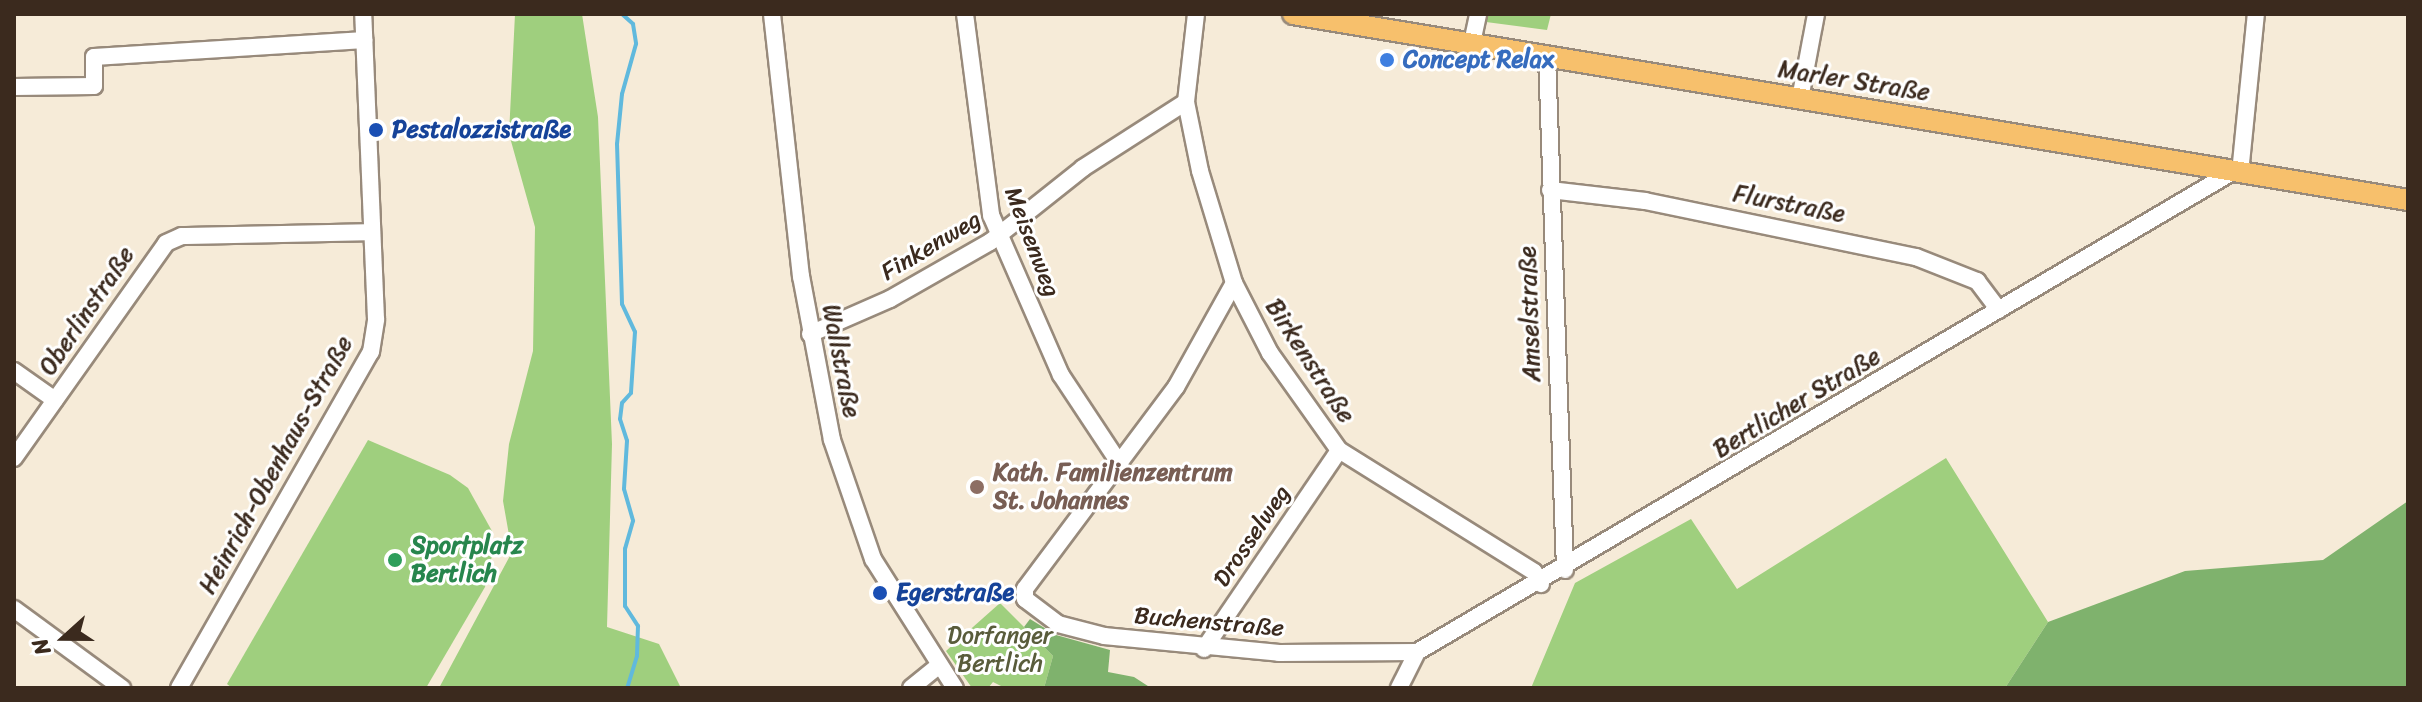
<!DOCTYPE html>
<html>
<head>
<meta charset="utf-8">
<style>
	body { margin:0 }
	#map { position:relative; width:2422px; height:702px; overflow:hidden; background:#f6ebd8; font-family:Sriracha,sans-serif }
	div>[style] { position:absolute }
	.green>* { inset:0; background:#9fcf7e }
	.forest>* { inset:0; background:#7fb26d }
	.stream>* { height:4px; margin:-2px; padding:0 2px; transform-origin:2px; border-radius:2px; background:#60b9dd }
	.roads { filter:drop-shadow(2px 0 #988a7b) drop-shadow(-2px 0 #988a7b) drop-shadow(0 2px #988a7b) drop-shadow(0 -2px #988a7b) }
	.minor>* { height:16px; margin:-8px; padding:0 8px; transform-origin:8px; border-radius:8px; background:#fff }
	.major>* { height:20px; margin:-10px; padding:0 10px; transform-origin:10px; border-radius:10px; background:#f7c06c }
	.dots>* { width:22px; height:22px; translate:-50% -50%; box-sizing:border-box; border:4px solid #fff; border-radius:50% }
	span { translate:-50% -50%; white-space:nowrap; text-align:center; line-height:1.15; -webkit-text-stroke:6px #fff; paint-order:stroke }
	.shop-label { font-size:24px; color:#366cbe; font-weight:700 }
	.left { translate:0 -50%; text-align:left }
	.street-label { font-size:24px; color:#3b2a1e }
	.transit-label { font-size:24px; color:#164399; font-weight:700 }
	.education-label { font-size:24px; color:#785e54; font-weight:700 }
	.leisure-label { font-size:24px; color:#27864d; font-weight:700 }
	.park-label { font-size:24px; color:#595c3b }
	.frame { position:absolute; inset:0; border:16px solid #3b2a1e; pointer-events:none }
	.north { position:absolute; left:24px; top:598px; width:80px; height:80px; -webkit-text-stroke:6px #fff; paint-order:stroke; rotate:249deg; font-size:22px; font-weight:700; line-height:32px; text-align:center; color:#3b2a1e }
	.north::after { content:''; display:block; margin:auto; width:28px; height:36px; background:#3b2a1e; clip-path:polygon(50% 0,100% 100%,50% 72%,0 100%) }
</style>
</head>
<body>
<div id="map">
	<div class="green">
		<i style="clip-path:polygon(515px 14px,582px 14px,598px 117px,612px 444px,607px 627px,659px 644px,681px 688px,439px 688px,512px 552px,503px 501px,509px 444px,533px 351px,535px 227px,509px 134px)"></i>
		<i style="clip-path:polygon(1487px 14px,1551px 14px,1547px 30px,1486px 22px)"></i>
		<i style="clip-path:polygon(368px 440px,450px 475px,468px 488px,492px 531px,493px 551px,485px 587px,426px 688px,232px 688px,227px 684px)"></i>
		<i style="clip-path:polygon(1946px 458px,2048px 622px,2005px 688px,1531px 688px,1575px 583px,1691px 519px,1737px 589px)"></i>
		<i style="clip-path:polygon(1000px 603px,1053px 656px,1044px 688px,1005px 688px,993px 682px,988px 688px,972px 688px,946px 651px)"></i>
	</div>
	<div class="forest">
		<i style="clip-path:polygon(2408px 501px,2408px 688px,2005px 688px,2048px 622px,2185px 571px,2323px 560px)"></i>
		<i style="clip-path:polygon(1030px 619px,1056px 635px,1110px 650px,1108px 672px,1134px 677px,1151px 688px,1044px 688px,1053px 656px,1024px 627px)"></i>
	</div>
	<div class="stream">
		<i style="left:622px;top:14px;width:15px;rotate:42deg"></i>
		<i style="left:633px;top:24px;width:20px;rotate:81deg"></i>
		<i style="left:636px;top:44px;width:52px;rotate:105.6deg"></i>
		<i style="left:622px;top:94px;width:50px;rotate:95.7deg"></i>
		<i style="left:617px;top:144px;width:160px;rotate:88.2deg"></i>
		<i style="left:622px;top:304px;width:31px;rotate:65deg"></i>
		<i style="left:635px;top:332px;width:61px;rotate:93.8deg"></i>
		<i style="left:631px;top:393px;width:13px;rotate:132deg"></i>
		<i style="left:622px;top:403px;width:16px;rotate:97deg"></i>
		<i style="left:620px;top:419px;width:23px;rotate:72deg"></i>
		<i style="left:627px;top:441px;width:48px;rotate:93.6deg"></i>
		<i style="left:624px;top:489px;width:33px;rotate:74deg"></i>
		<i style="left:633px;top:521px;width:29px;rotate:106deg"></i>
		<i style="left:625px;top:549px;width:57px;rotate:90deg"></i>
		<i style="left:625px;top:606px;width:24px;rotate:57deg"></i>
		<i style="left:638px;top:626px;width:30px;rotate:92deg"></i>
		<i style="left:637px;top:656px;width:34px;rotate:107deg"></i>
	</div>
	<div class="roads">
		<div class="minor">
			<i style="left:772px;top:14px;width:264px;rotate:83.7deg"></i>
			<i style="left:801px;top:276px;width:167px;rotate:79.3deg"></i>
			<i style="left:832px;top:440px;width:126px;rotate:71deg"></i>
			<i style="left:873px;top:559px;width:153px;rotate:57.6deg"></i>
			<i style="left:965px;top:14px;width:203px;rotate:82.6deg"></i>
			<i style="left:991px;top:215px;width:175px;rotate:66.4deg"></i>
			<i style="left:1061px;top:375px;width:107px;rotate:56.5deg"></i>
			<i style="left:1196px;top:14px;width:89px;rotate:96.5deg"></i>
			<i style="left:1186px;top:102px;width:70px;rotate:78.5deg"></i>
			<i style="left:1200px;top:171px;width:117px;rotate:73.1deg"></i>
			<i style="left:1234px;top:283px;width:79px;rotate:62.8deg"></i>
			<i style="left:1270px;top:353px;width:119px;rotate:54.6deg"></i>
			<i style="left:1339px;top:450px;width:230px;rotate:32deg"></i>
			<i style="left:1534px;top:572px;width:14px;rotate:60deg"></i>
			<i style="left:1472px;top:43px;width:30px;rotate:-78deg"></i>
			<i style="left:1547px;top:56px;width:514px;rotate:87.99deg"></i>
			<i style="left:14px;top:87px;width:80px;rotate:-0.7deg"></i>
			<i style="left:94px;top:86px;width:29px;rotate:-90deg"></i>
			<i style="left:94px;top:57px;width:271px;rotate:-3.6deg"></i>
			<i style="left:1800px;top:99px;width:86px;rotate:-79.3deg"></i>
			<i style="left:2240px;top:173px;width:160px;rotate:-84.3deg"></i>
			<i style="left:1550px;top:190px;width:96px;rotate:6.6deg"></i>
			<i style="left:1645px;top:201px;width:277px;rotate:11.7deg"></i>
			<i style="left:1916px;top:257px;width:66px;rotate:21.5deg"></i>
			<i style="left:1977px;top:281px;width:36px;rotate:53deg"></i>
			<i style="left:1234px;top:283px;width:119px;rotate:119.1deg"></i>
			<i style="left:1176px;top:387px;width:252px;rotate:126.8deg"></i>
			<i style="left:1025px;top:589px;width:10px;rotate:90deg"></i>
			<i style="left:1025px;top:599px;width:41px;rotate:37.1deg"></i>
			<i style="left:1058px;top:624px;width:48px;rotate:14.6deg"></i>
			<i style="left:1104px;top:636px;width:176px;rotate:5.5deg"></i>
			<i style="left:1279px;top:653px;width:138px;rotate:-0.4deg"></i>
			<i style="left:810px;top:334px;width:87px;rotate:-23.6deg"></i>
			<i style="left:890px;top:299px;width:115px;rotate:-29.7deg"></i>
			<i style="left:990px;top:242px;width:119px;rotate:-38.5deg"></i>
			<i style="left:1083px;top:168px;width:122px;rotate:-32.7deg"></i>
			<i style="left:14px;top:371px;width:50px;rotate:35.3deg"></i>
			<i style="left:14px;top:458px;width:263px;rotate:-54.7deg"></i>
			<i style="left:166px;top:243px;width:17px;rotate:-24deg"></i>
			<i style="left:182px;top:236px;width:188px;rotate:-1.2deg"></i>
			<i style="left:14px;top:609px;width:134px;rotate:36.2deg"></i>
			<i style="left:1204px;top:649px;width:240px;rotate:-55.8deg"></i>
			<i style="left:179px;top:688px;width:387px;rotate:-60.3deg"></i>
			<i style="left:371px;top:352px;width:33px;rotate:-81deg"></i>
			<i style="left:376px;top:319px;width:305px;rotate:-92.4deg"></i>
			<i style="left:911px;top:688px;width:35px;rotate:-39deg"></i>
			<i style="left:1399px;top:688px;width:40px;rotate:-63.4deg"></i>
			<i style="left:1417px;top:652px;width:948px;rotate:-30.49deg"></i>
		</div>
		<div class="major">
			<i style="left:1293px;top:14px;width:1130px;rotate:9.47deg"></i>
		</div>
	</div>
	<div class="dots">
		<i style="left:1387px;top:60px;background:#3f7fe0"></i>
		<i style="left:376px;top:130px;background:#1a4fb4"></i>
		<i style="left:977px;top:487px;background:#8d6e63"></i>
		<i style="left:395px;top:560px;background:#2e9e5b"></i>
		<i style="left:880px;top:593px;background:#1a4fb4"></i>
	</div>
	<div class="shop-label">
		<span class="left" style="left:1403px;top:60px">Concept Relax</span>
	</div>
	<div class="street-label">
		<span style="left:1854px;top:81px;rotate:9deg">Marler Straße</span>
		<span style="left:1789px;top:204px;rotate:11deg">Flurstraße</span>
		<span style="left:1032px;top:242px;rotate:69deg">Meisenweg</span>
		<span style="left:931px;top:246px;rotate:-31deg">Finkenweg</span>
		<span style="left:87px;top:311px;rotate:-56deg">Oberlinstraße</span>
		<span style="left:1530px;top:314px;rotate:-92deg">Amselstraße</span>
		<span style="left:841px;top:361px;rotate:79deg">Wallstraße</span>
		<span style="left:1310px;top:361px;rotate:57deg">Birkenstraße</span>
		<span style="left:1797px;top:403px;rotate:-31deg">Bertlicher Straße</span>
		<span style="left:276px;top:465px;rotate:-61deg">Heinrich-Obenhaus-Straße</span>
		<span style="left:1252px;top:536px;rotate:-56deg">Drosselweg</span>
		<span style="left:1209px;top:622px;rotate:5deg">Buchenstraße</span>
	</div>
	<div class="transit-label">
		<span class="left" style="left:392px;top:130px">Pestalozzistraße</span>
		<span class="left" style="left:896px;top:593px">Egerstraße</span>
	</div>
	<div class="education-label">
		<span class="left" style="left:993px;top:487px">Kath. Familienzentrum<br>St. Johannes</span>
	</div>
	<div class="leisure-label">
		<span class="left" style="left:411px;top:560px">Sportplatz<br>Bertlich</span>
	</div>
	<div class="park-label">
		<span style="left:1000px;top:650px">Dorfanger<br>Bertlich</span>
	</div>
	<div class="frame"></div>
	<div class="north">N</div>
</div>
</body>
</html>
